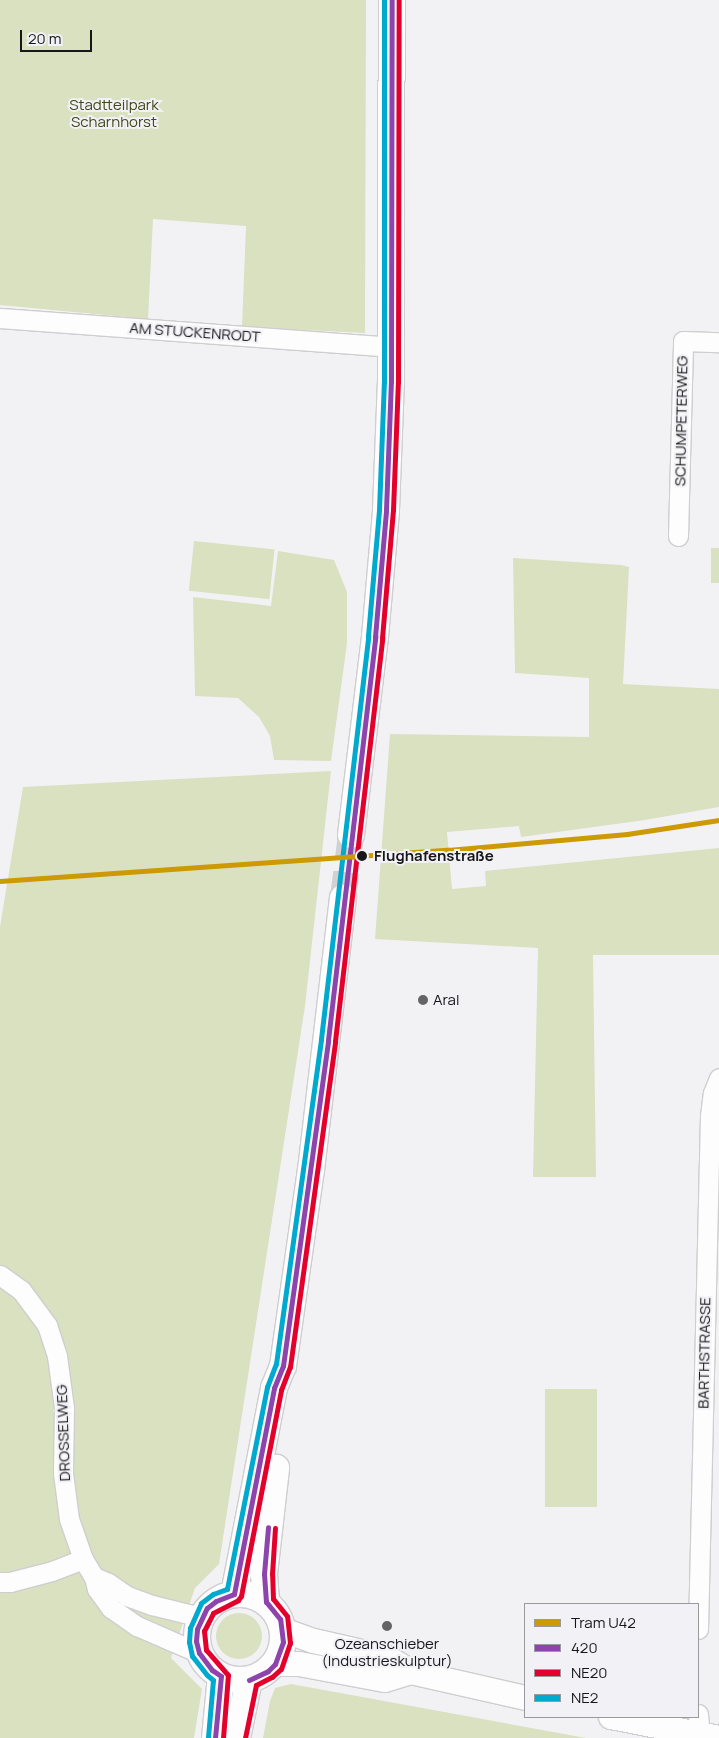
<!DOCTYPE html>
<html>
<head>
<meta charset="utf-8">
<style>
	body { margin:0 }
	#map { position:relative; width:719px; height:1738px; overflow:hidden; background:#f2f2f5; font-family:Manrope,sans-serif }
	div>[style] { position:absolute }
	.green>* { inset:0; background:#d9e1c0; transform-origin:0 0 }
	.round { border-radius:50% }
	.secondary-tunnel>* { height:26px; margin-top:-13px; transform-origin:0; background:repeating-linear-gradient(90deg,#d1d1d4 0 26px,transparent 0 39px) }
	.roads { filter:drop-shadow(1px 0 #ceced0) drop-shadow(-1px 0 #ceced0) drop-shadow(0 1px #ceced0) drop-shadow(0 -1px #ceced0) }
	.minor>* { height:19px; margin:-9.5px; padding:0 9.5px; transform-origin:9.5px; border-radius:9.5px; background:#fdfdfe }
	.tertiary>* { height:24px; margin:-12px; padding:0 12px; transform-origin:12px; border-radius:12px; background:#fdfdfe }
	.secondary>* { height:26px; margin:-13px; padding:0 13px; transform-origin:13px; border-radius:13px; background:#fdfdfe }
	.secondary>.ring { margin:-13px; padding:0; box-sizing:content-box; background:none; border:26px solid #fdfdfe; border-radius:50% }
	.bus-1>* { height:5px; margin:-2.5px; padding:0 2.5px; transform-origin:2.5px; border-radius:2.5px; background:#8e44ad }
	.bus-2>* { height:5px; margin:-2.5px; padding:0 2.5px; transform-origin:2.5px; border-radius:2.5px; background:#e4002b }
	.bus-3>* { height:5px; margin:-2.5px; padding:0 2.5px; transform-origin:2.5px; border-radius:2.5px; background:#00a9ce }
	.tram-1>* { height:5px; margin:-2.5px; padding:0 2.5px; transform-origin:2.5px; border-radius:2.5px; background:#cd9905 }
	.dots>* { width:14px; height:14px; translate:-50% -50%; box-sizing:border-box; border:2px solid #f1f1f6; border-radius:50% }
	span { translate:-50% -50%; white-space:nowrap; text-align:center; line-height:1.15; -webkit-text-stroke:4px #f1f1f6; paint-order:stroke }
	.park-label { font-size:15px; color:#404917 }
	.street-label { font-size:15px; color:#171719 }
	.stop-label { font-size:15px; color:#171719; font-weight:700 }
	.left { translate:0 -50%; text-align:left }
	.poi-label { font-size:15px; color:#171719 }
	.legend { position:absolute; left:524px; top:1603px; width:175px; height:115px; box-sizing:border-box; background:#f1f1f6; border:1px solid #9a9a9e; margin:0; padding:6px 9px; list-style:none; font-size:15px; color:#171719 }
	.legend li { display:flex; align-items:center; gap:10px; height:25px }
	.legend b { width:25px; border:1px solid #9a9a9e }
	.scale { position:absolute; left:20px; top:30px; width:72px; height:22px; box-sizing:border-box; border:2px solid #171719; border-top:0; padding-left:6px; font-size:15px; line-height:18px; white-space:nowrap; color:#171719; -webkit-text-stroke:4px #f1f1f6; paint-order:stroke }
</style>
</head>
<body>
<div id="map">
	<div class="green">
		<i style="clip-path:polygon(0 0,366px 0,365px 333px,242px 327px,246px 226px,153px 219px,148px 319px,0 305px)"></i>
		<i style="left:194px;top:541px;width:81px;height:50px;rotate:6deg"></i>
		<i style="left:711px;top:548px;width:8px;height:35px"></i>
		<i style="clip-path:polygon(278px 551px,334px 560px,347px 592px,347px 643px,331px 761px,274px 760px,270px 736px,259px 717px,238px 698px,195px 696px,193px 597px,271px 606px)"></i>
		<i style="clip-path:polygon(513px 558px,621px 565px,629px 567px,623px 684px,719px 689px,719px 807px,645px 820px,521px 837px,519px 826px,447px 832px,452px 889px,486px 886px,485px 871px,719px 848px,719px 955px,593px 955px,596px 1177px,533px 1177px,538px 948px,375px 939px,390px 734px,589px 737px,589px 678px,515px 673px)"></i>
		<i style="clip-path:polygon(331px 771px,305px 1006px,219px 1564px,195px 1588px,171px 1658px,202px 1689px,194px 1738px,0 1738px,0 927px,23px 787px)"></i>
		<i style="left:545px;top:1389px;width:52px;height:118px"></i>
		<i class="round" style="left:216px;top:1613px;width:46px;height:46px"></i>
		<i style="clip-path:polygon(291px 1684px,586px 1738px,263px 1738px,270px 1701px,275px 1688px)"></i>
	</div>
	<div class="secondary-tunnel">
		<i style="left:343px;top:898px;width:64px;rotate:-82.8deg"></i>
	</div>
	<div class="roads">
		<div class="minor">
			<i style="left:0;top:318px;width:392px;rotate:4.2deg"></i>
			<i style="left:678px;top:536px;width:195px;rotate:-88.5deg"></i>
			<i style="left:683px;top:341px;width:36px;rotate:2deg"></i>
			<i style="left:0;top:1275px;width:26px;rotate:36deg"></i>
			<i style="left:21px;top:1290px;width:44px;rotate:53.4deg"></i>
			<i style="left:47px;top:1325px;width:33px;rotate:72deg"></i>
			<i style="left:57px;top:1356px;width:52px;rotate:82.3deg"></i>
			<i style="left:64px;top:1408px;width:65px;rotate:90.9deg"></i>
			<i style="left:63px;top:1473px;width:46px;rotate:82.6deg"></i>
			<i style="left:69px;top:1519px;width:42px;rotate:70.7deg"></i>
			<i style="left:83px;top:1559px;width:21px;rotate:59deg"></i>
			<i style="left:94px;top:1577px;width:12px;rotate:76deg"></i>
			<i style="left:97px;top:1589px;width:24px;rotate:54deg"></i>
			<i style="left:111px;top:1608px;width:32px;rotate:35deg"></i>
			<i style="left:137px;top:1626px;width:68px;rotate:23.5deg"></i>
			<i style="left:94px;top:1577px;width:15px;rotate:23deg"></i>
			<i style="left:108px;top:1583px;width:23px;rotate:34deg"></i>
			<i style="left:127px;top:1596px;width:27px;rotate:20deg"></i>
			<i style="left:152px;top:1605px;width:50px;rotate:13.8deg"></i>
			<i style="left:0;top:1582px;width:10px"></i>
			<i style="left:10px;top:1582px;width:43px;rotate:-14.7deg"></i>
			<i style="left:52px;top:1571px;width:33px;rotate:-21deg"></i>
			<i style="left:698px;top:1629px;width:513px;rotate:-88.66deg"></i>
			<i style="left:710px;top:1116px;width:23px;rotate:-83deg"></i>
			<i style="left:713px;top:1093px;width:16px;rotate:-68deg"></i>
			<i style="left:698px;top:1714px;width:24px;rotate:85deg"></i>
		</div>
		<div class="tertiary">
			<i style="left:283px;top:1630px;width:33px;rotate:20deg"></i>
			<i style="left:314px;top:1641px;width:76px;rotate:12.9deg"></i>
			<i style="left:388px;top:1658px;width:27px;rotate:31deg"></i>
			<i style="left:411px;top:1672px;width:117px;rotate:12.8deg"></i>
			<i style="left:275px;top:1664px;width:24px"></i>
			<i style="left:299px;top:1664px;width:87px;rotate:10.5deg"></i>
			<i style="left:385px;top:1680px;width:27px;rotate:-17deg"></i>
			<i style="left:611px;top:1717px;width:110px;rotate:11deg"></i>
		</div>
		<div class="secondary">
			<i style="left:351px;top:835px;width:199px;rotate:-83.1deg"></i>
			<i style="left:375px;top:637px;width:127px;rotate:-85deg"></i>
			<i style="left:386px;top:510px;width:128px;rotate:-87.8deg"></i>
			<i style="left:391px;top:382px;width:382px;rotate:-89.9deg"></i>
			<i class="ring" style="left:197px;top:1594px;width:60px;height:60px"></i>
			<i style="left:234px;top:1594px;width:210px;rotate:-79deg"></i>
			<i style="left:274px;top:1388px;width:24px;rotate:-68deg"></i>
			<i style="left:283px;top:1366px;width:198px;rotate:-81.9deg"></i>
			<i style="left:311px;top:1170px;width:274px;rotate:-83.3deg"></i>
			<i style="left:266px;top:1602px;width:28px;rotate:-94deg"></i>
			<i style="left:264px;top:1574px;width:107px;rotate:-83.5deg"></i>
			<i style="left:215px;top:1738px;width:62px;rotate:-84.5deg"></i>
			<i style="left:237px;top:1738px;width:59px;rotate:-78.3deg"></i>
		</div>
	</div>
	<div class="bus-1">
		<i style="left:249px;top:1680px;width:21px;rotate:-25deg"></i>
		<i style="left:268px;top:1671px;width:10px;rotate:-45deg"></i>
		<i style="left:275px;top:1664px;width:23px;rotate:-70deg"></i>
		<i style="left:283px;top:1642px;width:23px;rotate:-97deg"></i>
		<i style="left:280px;top:1619px;width:22px;rotate:-129deg"></i>
		<i style="left:266px;top:1602px;width:28px;rotate:-94deg"></i>
		<i style="left:264px;top:1574px;width:47px;rotate:-85.1deg"></i>
		<i style="left:215px;top:1738px;width:62px;rotate:-84.5deg"></i>
		<i style="left:221px;top:1676px;width:11px;rotate:-146deg"></i>
		<i style="left:212px;top:1670px;width:21px;rotate:-127deg"></i>
		<i style="left:199px;top:1653px;width:12px;rotate:-104deg"></i>
		<i style="left:196px;top:1641px;width:12px;rotate:-85deg"></i>
		<i style="left:197px;top:1629px;width:23px;rotate:-65deg"></i>
		<i style="left:207px;top:1608px;width:11px;rotate:-38deg"></i>
		<i style="left:216px;top:1601px;width:19px;rotate:-21deg"></i>
		<i style="left:234px;top:1594px;width:210px;rotate:-79deg"></i>
		<i style="left:274px;top:1388px;width:24px;rotate:-68deg"></i>
		<i style="left:283px;top:1366px;width:329px;rotate:-82.1deg"></i>
		<i style="left:328px;top:1040px;width:406px;rotate:-83.3deg"></i>
		<i style="left:375px;top:637px;width:127px;rotate:-85deg"></i>
		<i style="left:386px;top:510px;width:128px;rotate:-87.8deg"></i>
		<i style="left:391px;top:382px;width:382px;rotate:-89.9deg"></i>
	</div>
	<div class="bus-2">
		<i style="left:223px;top:1738px;width:63px;rotate:-85.5deg"></i>
		<i style="left:228px;top:1675px;width:33px;rotate:-131deg"></i>
		<i style="left:206px;top:1650px;width:19px;rotate:-96deg"></i>
		<i style="left:204px;top:1631px;width:20px;rotate:-63deg"></i>
		<i style="left:213px;top:1613px;width:28px;rotate:-27deg"></i>
		<i style="left:238px;top:1600px;width:5px;rotate:-53deg"></i>
		<i style="left:241px;top:1596px;width:210px;rotate:-79deg"></i>
		<i style="left:281px;top:1390px;width:25px;rotate:-69deg"></i>
		<i style="left:290px;top:1367px;width:329px;rotate:-82.1deg"></i>
		<i style="left:335px;top:1041px;width:406px;rotate:-83.3deg"></i>
		<i style="left:382px;top:638px;width:128px;rotate:-85.1deg"></i>
		<i style="left:393px;top:510px;width:128px;rotate:-87.8deg"></i>
		<i style="left:398px;top:382px;width:382px;rotate:-89.9deg"></i>
		<i style="left:245px;top:1738px;width:54px;rotate:-78.3deg"></i>
		<i style="left:256px;top:1685px;width:18px;rotate:-27deg"></i>
		<i style="left:272px;top:1677px;width:12px;rotate:-42deg"></i>
		<i style="left:281px;top:1669px;width:28px;rotate:-71deg"></i>
		<i style="left:290px;top:1643px;width:27px;rotate:-96deg"></i>
		<i style="left:287px;top:1616px;width:22px;rotate:-129deg"></i>
		<i style="left:273px;top:1599px;width:25px;rotate:-92deg"></i>
		<i style="left:272px;top:1574px;width:46px;rotate:-86.3deg"></i>
	</div>
	<div class="bus-3">
		<i style="left:208px;top:1737px;width:57px;rotate:-85deg"></i>
		<i style="left:213px;top:1680px;width:8px;rotate:-140deg"></i>
		<i style="left:207px;top:1675px;width:24px;rotate:-128deg"></i>
		<i style="left:192px;top:1656px;width:14px;rotate:-102deg"></i>
		<i style="left:189px;top:1642px;width:14px;rotate:-86deg"></i>
		<i style="left:190px;top:1628px;width:27px;rotate:-66deg"></i>
		<i style="left:201px;top:1603px;width:15px;rotate:-37deg"></i>
		<i style="left:213px;top:1594px;width:15px;rotate:-20deg"></i>
		<i style="left:227px;top:1589px;width:206px;rotate:-78.8deg"></i>
		<i style="left:267px;top:1387px;width:25px;rotate:-69deg"></i>
		<i style="left:276px;top:1364px;width:328px;rotate:-82.1deg"></i>
		<i style="left:321px;top:1039px;width:406px;rotate:-83.3deg"></i>
		<i style="left:368px;top:636px;width:126px;rotate:-85deg"></i>
		<i style="left:379px;top:510px;width:128px;rotate:-87.8deg"></i>
		<i style="left:384px;top:382px;width:382px;rotate:-90deg"></i>
	</div>
	<div class="tram-1">
		<i style="left:0;top:881px;width:449px;rotate:-4deg"></i>
		<i style="left:448px;top:850px;width:180px;rotate:-5.1deg"></i>
		<i style="left:627px;top:834px;width:93px;rotate:-8.7deg"></i>
	</div>
	<div class="dots">
		<i style="left:362px;top:856px;background:#171719"></i>
		<i style="left:423px;top:1000px;background:#646466"></i>
		<i style="left:387px;top:1626px;background:#646466"></i>
	</div>
	<div class="park-label">
		<span style="left:114px;top:113px">Stadtteilpark<br>Scharnhorst</span>
	</div>
	<div class="street-label">
		<span style="left:195px;top:332px;rotate:4deg">AM STUCKENRODT</span>
		<span style="left:681px;top:421px;rotate:-89deg">SCHUMPETERWEG</span>
		<span style="left:704px;top:1353px;rotate:-89deg">BARTHSTRASSE</span>
		<span style="left:63px;top:1433px;rotate:-92deg">DROSSELWEG</span>
	</div>
	<div class="stop-label">
		<span class="left" style="left:374px;top:856px">Flughafenstraße</span>
	</div>
	<div class="poi-label">
		<span class="left" style="left:433px;top:1000px">Aral</span>
		<span style="left:387px;top:1652px">Ozeanschieber<br>(Industrieskulptur)</span>
	</div>
	<ul class="legend">
	<li><b style="height:6px;background:#cd9905"></b>Tram U42</li>
	<li><b style="height:6px;background:#8e44ad"></b>420</li>
	<li><b style="height:6px;background:#e4002b"></b>NE20</li>
	<li><b style="height:6px;background:#00a9ce"></b>NE2</li>
	</ul>
	<div class="scale">20 m</div>
</div>
</body>
</html>
